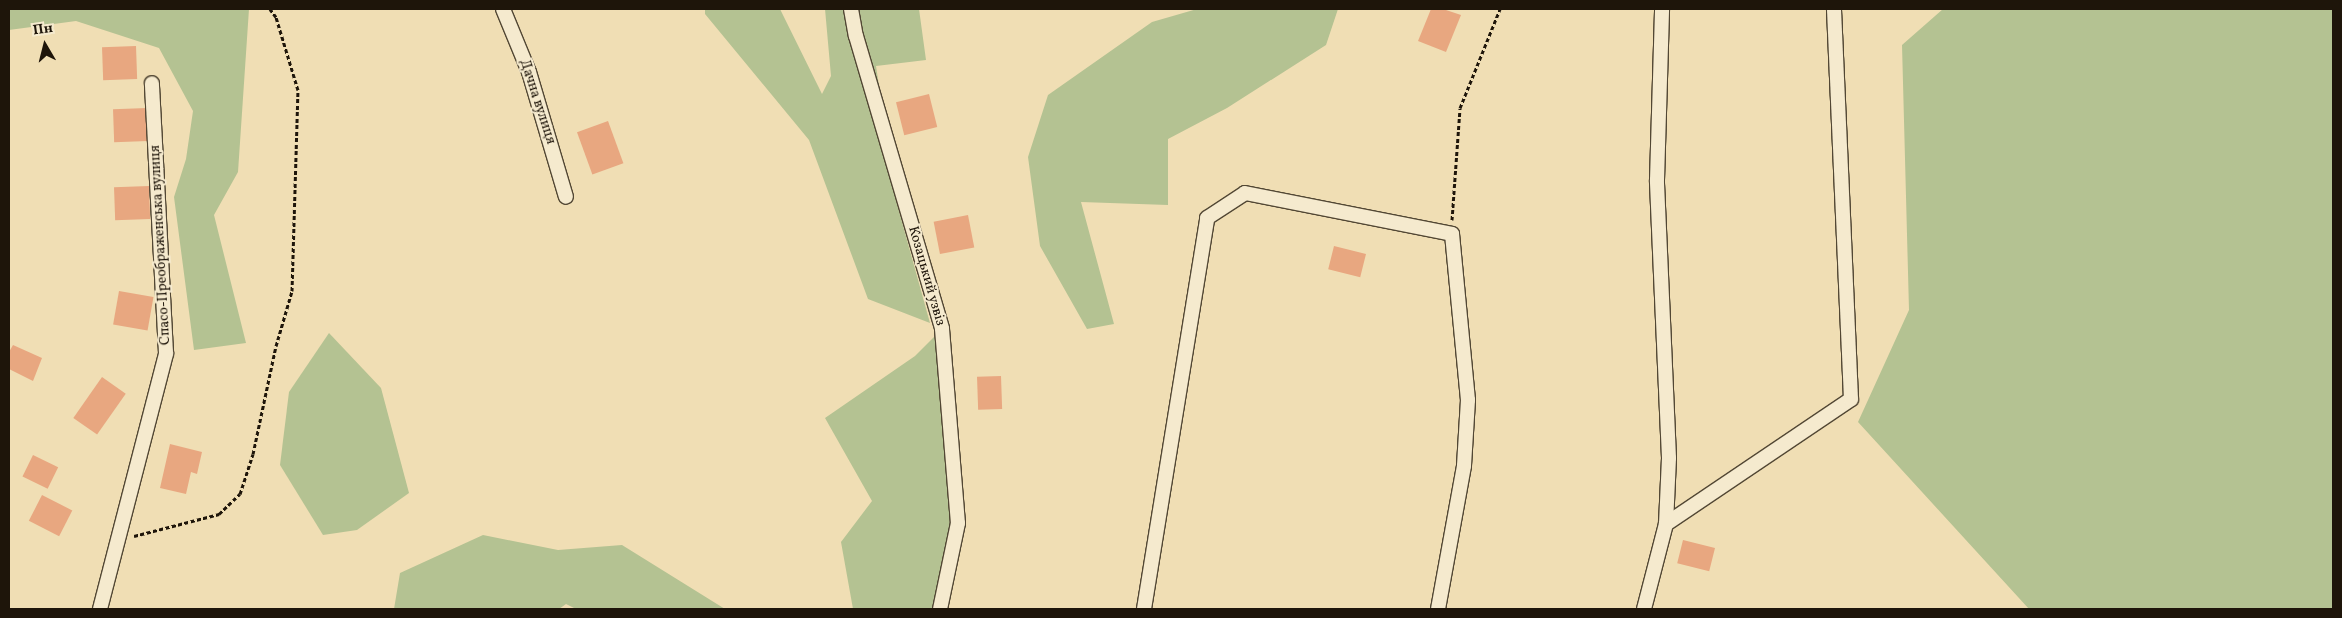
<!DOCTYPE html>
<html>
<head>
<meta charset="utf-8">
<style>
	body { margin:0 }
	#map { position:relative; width:2342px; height:618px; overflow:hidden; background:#f0deb4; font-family:Vollkorn,serif }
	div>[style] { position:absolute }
	.green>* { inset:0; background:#b4c292 }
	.building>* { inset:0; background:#e8a780; transform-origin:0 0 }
	.path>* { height:3px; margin-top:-1.5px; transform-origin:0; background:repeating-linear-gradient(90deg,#1e150a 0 4px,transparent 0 6.5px) }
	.roads { filter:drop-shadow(1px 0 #524734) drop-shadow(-1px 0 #524734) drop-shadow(0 1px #524734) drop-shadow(0 -1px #524734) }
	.street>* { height:14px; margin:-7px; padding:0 7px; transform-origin:7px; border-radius:7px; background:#f5eace }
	span { translate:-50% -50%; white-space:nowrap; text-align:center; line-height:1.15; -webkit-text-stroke:4px #f5eace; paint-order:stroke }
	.street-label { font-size:14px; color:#1e150a }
	.frame { position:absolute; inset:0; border:10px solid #1e150a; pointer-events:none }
	.north { position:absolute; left:20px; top:20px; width:50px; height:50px; -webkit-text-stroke:4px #f5eace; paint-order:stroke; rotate:352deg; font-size:14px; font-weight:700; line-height:20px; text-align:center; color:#1e150a }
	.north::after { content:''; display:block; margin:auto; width:18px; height:22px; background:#1e150a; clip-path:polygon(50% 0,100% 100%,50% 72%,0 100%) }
</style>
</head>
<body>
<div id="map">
	<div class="green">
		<i style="clip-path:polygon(9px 9px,249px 9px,238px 172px,214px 215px,246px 343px,194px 350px,174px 197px,186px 159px,193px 111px,159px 48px,76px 21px,9px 30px)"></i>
		<i style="clip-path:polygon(705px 9px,780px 9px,822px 94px,831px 76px,825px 9px,919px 9px,926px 60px,876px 66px,897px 204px,930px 323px,868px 299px,809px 140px,705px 14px)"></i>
		<i style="clip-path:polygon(1197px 9px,1338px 9px,1326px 45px,1227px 108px,1168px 139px,1168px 205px,1081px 202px,1114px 324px,1087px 329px,1040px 246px,1028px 157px,1048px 95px,1152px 22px)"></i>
		<i style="clip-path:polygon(1943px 9px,2333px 9px,2333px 609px,2029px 609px,1858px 422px,1909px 310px,1902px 45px)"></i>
		<i style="clip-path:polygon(942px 329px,958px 523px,940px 609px,853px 609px,841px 542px,872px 501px,825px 418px,915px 356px)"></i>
		<i style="clip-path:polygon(329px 333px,381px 388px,409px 493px,357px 530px,323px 535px,280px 465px,289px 392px)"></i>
		<i style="clip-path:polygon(483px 535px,558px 550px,622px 545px,725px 609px,576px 609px,566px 604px,559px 609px,394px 609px,400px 573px)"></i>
	</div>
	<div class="building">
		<i style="clip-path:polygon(1431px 9px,1443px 9px,1461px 15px,1446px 52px,1418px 41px)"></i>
		<i style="left:136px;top:46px;width:33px;height:34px;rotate:88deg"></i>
		<i style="left:929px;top:94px;width:34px;height:34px;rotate:76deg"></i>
		<i style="left:147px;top:108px;width:33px;height:34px;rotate:88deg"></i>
		<i style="left:608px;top:121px;width:45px;height:33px;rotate:70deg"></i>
		<i style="left:149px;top:186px;width:33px;height:35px;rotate:88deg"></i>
		<i style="left:968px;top:215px;width:33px;height:35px;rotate:79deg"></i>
		<i style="left:1334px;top:246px;width:33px;height:24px;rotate:14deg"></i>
		<i style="left:119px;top:291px;width:35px;height:34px;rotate:10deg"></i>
		<i style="clip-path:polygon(13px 345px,42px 358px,33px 381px,9px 369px,9px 352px)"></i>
		<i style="left:1001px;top:376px;width:33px;height:24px;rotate:88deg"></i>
		<i style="left:102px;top:377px;width:29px;height:50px;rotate:35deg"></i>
		<i style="clip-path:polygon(170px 444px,202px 452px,197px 474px,191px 472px,186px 494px,160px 488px)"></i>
		<i style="left:33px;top:455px;width:28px;height:24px;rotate:26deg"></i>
		<i style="left:42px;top:495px;width:34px;height:29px;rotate:27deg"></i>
		<i style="left:1683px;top:540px;width:33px;height:24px;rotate:14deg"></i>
	</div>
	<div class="path">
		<i style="left:1452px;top:220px;width:112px;rotate:-85.9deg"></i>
		<i style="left:1460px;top:108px;width:107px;rotate:-68deg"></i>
		<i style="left:134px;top:536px;width:88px;rotate:-14.5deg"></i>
		<i style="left:219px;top:514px;width:29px;rotate:-44deg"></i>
		<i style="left:240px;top:494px;width:42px;rotate:-72deg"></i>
		<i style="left:253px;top:454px;width:110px;rotate:-78deg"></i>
		<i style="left:276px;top:346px;width:57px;rotate:-73.8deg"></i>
		<i style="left:292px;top:291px;width:201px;rotate:-88.3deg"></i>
		<i style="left:298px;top:90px;width:76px;rotate:-106.8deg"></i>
		<i style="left:276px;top:17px;width:10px;rotate:-127deg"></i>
	</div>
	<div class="roads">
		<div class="street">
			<i style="left:503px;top:9px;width:68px;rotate:67.6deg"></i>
			<i style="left:529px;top:72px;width:130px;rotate:73.5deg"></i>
			<i style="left:851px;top:9px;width:27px;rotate:80deg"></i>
			<i style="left:856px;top:36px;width:305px;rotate:73.6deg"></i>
			<i style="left:942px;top:329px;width:195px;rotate:85.3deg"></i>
			<i style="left:958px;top:523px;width:88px;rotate:101.8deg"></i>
			<i style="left:1666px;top:524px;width:223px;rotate:-34deg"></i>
			<i style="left:1851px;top:399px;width:390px;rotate:-92.5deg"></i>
			<i style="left:100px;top:609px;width:264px;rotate:-75.5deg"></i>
			<i style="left:166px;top:353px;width:270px;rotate:-93deg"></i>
			<i style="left:1144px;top:609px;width:396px;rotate:-80.8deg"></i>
			<i style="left:1207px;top:218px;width:45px;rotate:-33.3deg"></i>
			<i style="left:1245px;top:193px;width:211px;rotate:11.2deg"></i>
			<i style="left:1452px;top:234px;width:167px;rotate:84.5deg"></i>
			<i style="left:1468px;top:400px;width:66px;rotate:93.5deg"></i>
			<i style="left:1464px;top:466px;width:145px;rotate:100.3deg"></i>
			<i style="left:1644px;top:609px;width:88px;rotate:-75.5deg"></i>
			<i style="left:1666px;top:524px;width:66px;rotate:-87.4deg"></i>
			<i style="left:1669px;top:458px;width:278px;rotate:-92.5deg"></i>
			<i style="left:1657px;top:180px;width:171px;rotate:-88.3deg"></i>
		</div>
	</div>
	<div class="street-label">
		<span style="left:537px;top:102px;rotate:72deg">Дачна вулиця</span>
		<span style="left:161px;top:245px;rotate:-93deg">Спасо-Преображенська вулиця</span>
		<span style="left:926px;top:276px;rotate:74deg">Козацький узвіз</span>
	</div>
	<div class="frame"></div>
	<div class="north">Пн</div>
</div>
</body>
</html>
